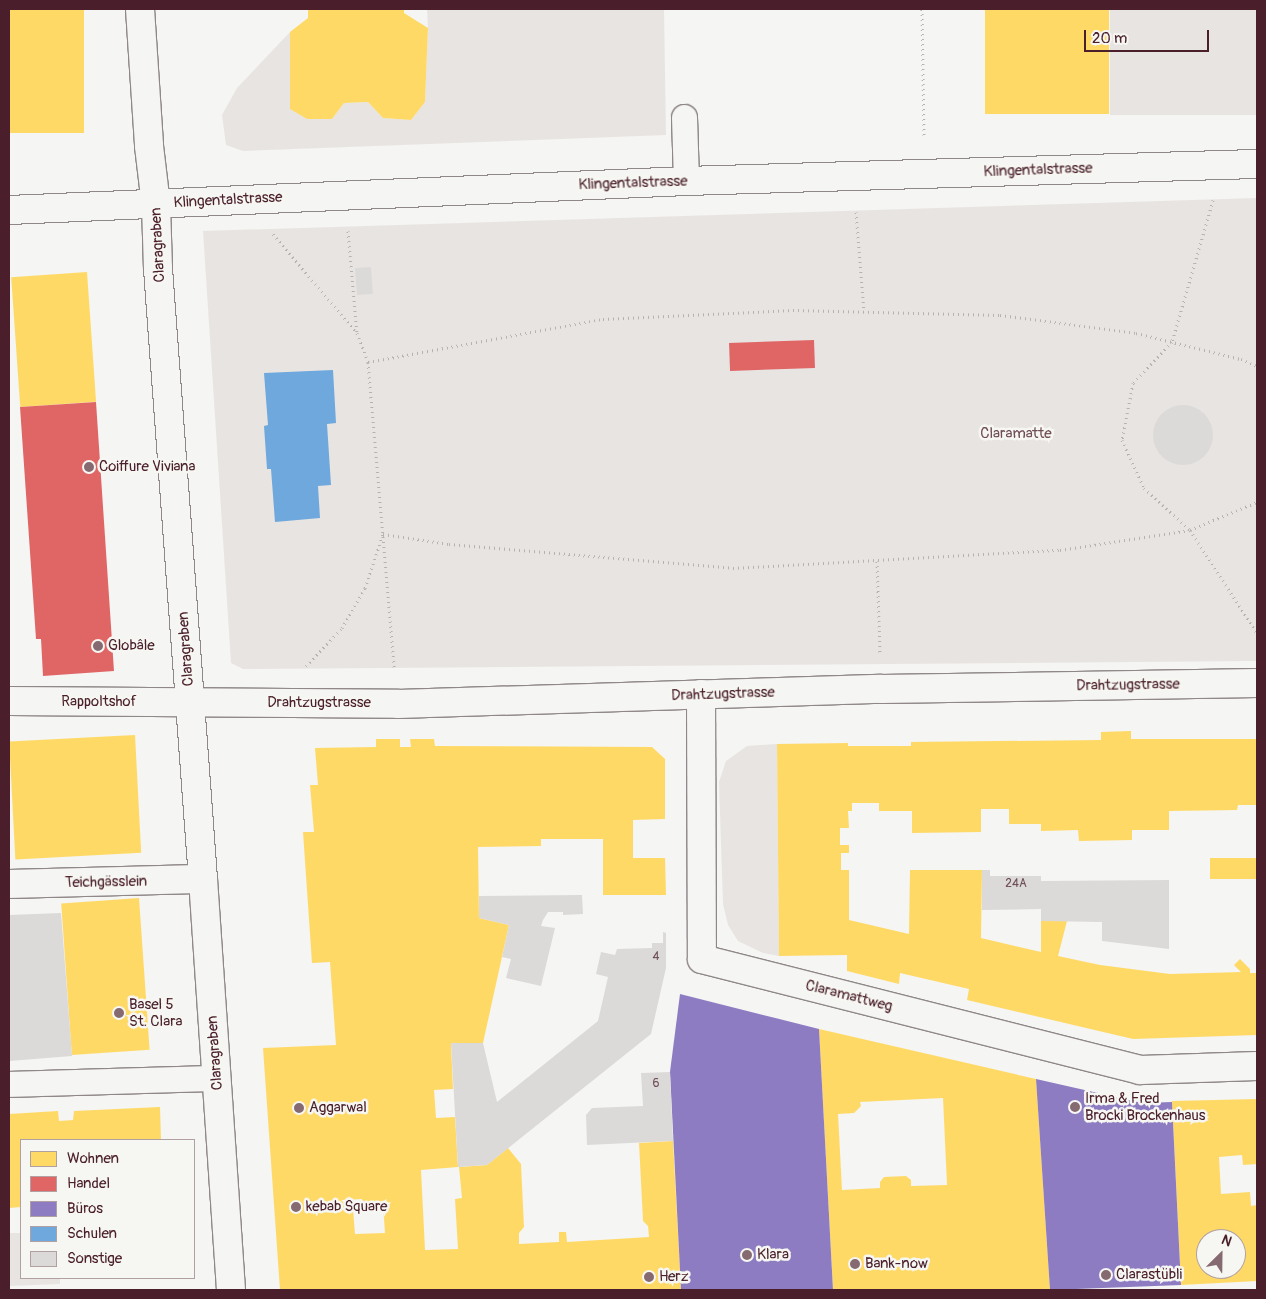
<!DOCTYPE html>
<html>
<head>
<meta charset="utf-8">
<style>
	body { margin:0 }
	#map { position:relative; width:1266px; height:1299px; overflow:hidden; background:#f5f5f3; font-family:Pangolin,sans-serif }
	div>[style] { position:absolute }
	.green>* { inset:0; background:#e8e4e2; transform-origin:0 0 }
	.homes>* { inset:0; background:#ffd966; transform-origin:0 0 }
	.shops>* { inset:0; background:#e06666; transform-origin:0 0 }
	.offices>* { inset:0; background:#8e7cc3 }
	.schools>* { inset:0; background:#6fa8dc }
	.building>* { inset:0; background:#dcdad9; transform-origin:0 0 }
	.round { border-radius:50% }
	.path>* { height:3px; margin-top:-1.5px; transform-origin:0; background:repeating-linear-gradient(90deg,#b6b2b2 0 1px,transparent 0 5px) }
	.roads { filter:drop-shadow(1px 0 #8f8788) drop-shadow(-1px 0 #8f8788) drop-shadow(0 1px #8f8788) drop-shadow(0 -1px #8f8788) }
	.service>* { height:25px; margin:-12.5px; padding:0 12.5px; transform-origin:12.5px; border-radius:12.5px; background:#f5f5f3 }
	.minor>* { height:28px; margin:-14px; padding:0 14px; transform-origin:14px; border-radius:14px; background:#f5f5f3 }
	.tertiary>* { height:28px; margin:-14px; padding:0 14px; transform-origin:14px; border-radius:14px; background:#f5f5f3 }
	.dots>* { width:14px; height:14px; translate:-50% -50%; box-sizing:border-box; border:2px solid #f6f6f2; border-radius:50% }
	span { translate:-50% -50%; white-space:nowrap; text-align:center; line-height:1.15; -webkit-text-stroke:5px #f6f6f2; paint-order:stroke }
	.number-label { font-size:12px; color:#6e4e56 }
	.number-label span { -webkit-text-stroke-width:0 }
	.street-label { font-size:15px; color:#4a1f2b }
	.park-label { font-size:15px; color:#6f4d56 }
	.poi-label { font-size:15px; color:#4a1f2b }
	.left { translate:0 -50%; text-align:left }
	.frame { position:absolute; inset:0; border:10px solid #4a1f2b; pointer-events:none }
	.legend { position:absolute; left:20px; top:1139px; width:175px; height:140px; box-sizing:border-box; background:#f6f6f2; border:1px solid #b1a0a2; margin:0; padding:6px 9px; list-style:none; font-size:15px; color:#4a1f2b }
	.legend li { display:flex; align-items:center; gap:10px; height:25px }
	.legend b { width:25px; border:1px solid #b1a0a2 }
	.north { position:absolute; left:1196px; top:1229px; width:50px; height:50px; box-sizing:border-box; background:#f6f6f2; border:1px solid #b1a0a2; border-radius:50%; rotate:23deg; font-size:14px; font-weight:700; line-height:20px; text-align:center; color:#4a1f2b }
	.north::after { content:''; display:block; margin:auto; width:18px; height:22px; background:#866a71; clip-path:polygon(50% 0,100% 100%,50% 72%,0 100%) }
	.scale { position:absolute; left:1084px; top:30px; width:125px; height:22px; box-sizing:border-box; border:2px solid #4a1f2b; border-top:0; padding-left:6px; font-size:15px; line-height:18px; white-space:nowrap; color:#4a1f2b; -webkit-text-stroke:4px #f6f6f2; paint-order:stroke }
</style>
</head>
<body>
<div id="map">
	<div class="green">
		<i style="clip-path:polygon(427px 9px,664px 9px,666px 135px,243px 151px,226px 145px,222px 115px,237px 88px,290px 32px,291px 109px,307px 119px,332px 119px,344px 103px,368px 102px,383px 118px,411px 120px,425px 102px,428px 28px)"></i>
		<i style="left:1110px;top:9px;width:147px;height:106px"></i>
		<i style="clip-path:polygon(1257px 198px,1257px 661px,243px 669px,231px 663px,203px 231px)"></i>
		<i style="clip-path:polygon(777px 744px,779px 956px,763px 953px,738px 941px,728px 925px,723px 904px,719px 782px,726px 761px,747px 746px)"></i>
		<i style="clip-path:polygon(9px 1233px,21px 1233px,21px 1278px,60px 1278px,60px 1284px,10px 1286px)"></i>
	</div>
	<div class="homes">
		<i style="left:9px;top:9px;width:75px;height:124px"></i>
		<i style="clip-path:polygon(308px 9px,404px 9px,404px 13px,428px 28px,425px 102px,411px 120px,383px 118px,368px 102px,344px 103px,332px 119px,307px 119px,290px 109px,290px 32px,308px 18px)"></i>
		<i style="left:985px;top:9px;width:124px;height:105px"></i>
		<i style="left:87px;top:272px;width:130px;height:76px;rotate:86deg"></i>
		<i style="clip-path:polygon(1131px 731px,1131px 739px,1257px 739px,1257px 805px,1238px 805px,1237px 810px,1169px 811px,1169px 830px,1132px 830px,1132px 840px,1079px 841px,1078px 830px,1041px 831px,1041px 824px,1009px 824px,1009px 809px,981px 809px,981px 832px,912px 833px,912px 811px,879px 811px,879px 803px,852px 803px,852px 811px,848px 811px,849px 828px,840px 828px,840px 845px,849px 845px,849px 853px,841px 853px,841px 870px,849px 870px,849px 920px,909px 934px,910px 870px,982px 870px,981px 938px,1041px 952px,1041px 921px,1067px 921px,1058px 956px,1100px 965px,1170px 974px,1241px 972px,1234px 965px,1240px 959px,1250px 969px,1250px 973px,1257px 973px,1257px 1035px,1133px 1039px,967px 1000px,969px 989px,900px 973px,899px 984px,847px 971px,847px 955px,779px 956px,777px 744px,848px 743px,848px 746px,911px 746px,911px 742px,1101px 740px,1101px 732px)"></i>
		<i style="left:135px;top:735px;width:118px;height:126px;rotate:87deg"></i>
		<i style="clip-path:polygon(evenodd,376px 739px,400px 739px,400px 747px,411px 747px,410px 739px,434px 739px,435px 746px,652px 747px,665px 759px,665px 819px,633px 820px,633px 858px,665px 858px,666px 895px,603px 895px,603px 839px,541px 839px,541px 846px,478px 847px,479px 918px,509px 925px,483px 1043px,451px 1043px,453px 1089px,434px 1090px,436px 1118px,455px 1117px,458px 1167px,421px 1170px,425px 1250px,458px 1249px,455px 1199px,462px 1198px,459px 1167px,487px 1165px,508px 1148px,521px 1164px,524px 1227px,519px 1233px,519px 1244px,559px 1242px,559px 1232px,566px 1232px,567px 1242px,649px 1237px,648px 1226px,643px 1221px,639px 1143px,673px 1141px,681px 1290px,280px 1290px,263px 1048px,336px 1045px,330px 962px,312px 963px,303px 832px,314px 832px,310px 785px,318px 785px,315px 748px,376px 747px,376px 739px,362px 1199px,362px 1206px,383px 1204px,385px 1233px,355px 1234px,353px 1209px,346px 1209px,345px 1200px,362px 1199px)"></i>
		<i style="left:1257px;top:858px;width:21px;height:47px;rotate:90deg"></i>
		<i style="left:139px;top:898px;width:152px;height:78px;rotate:86deg"></i>
		<i style="clip-path:polygon(evenodd,819px 1029px,1036px 1079px,1050px 1290px,833px 1290px,819px 1029px,943px 1098px,947px 1185px,911px 1186px,911px 1180px,906px 1176px,884px 1177px,880px 1182px,880px 1188px,842px 1190px,838px 1114px,854px 1113px,861px 1106px,860px 1102px,943px 1098px)"></i>
		<i style="clip-path:polygon(evenodd,1257px 1099px,1257px 1164px,1243px 1165px,1242px 1155px,1219px 1157px,1221px 1194px,1250px 1192px,1251px 1206px,1257px 1205px,1257px 1281px,1181px 1285px,1172px 1101px,1257px 1099px,1206px 1239px,1236px 1239px,1236px 1269px,1206px 1269px,1206px 1239px)"></i>
		<i style="clip-path:polygon(160px 1107px,161px 1140px,21px 1140px,21px 1207px,9px 1208px,9px 1114px,58px 1111px,59px 1121px,73px 1120px,74px 1111px)"></i>
	</div>
	<div class="shops">
		<i style="left:814px;top:340px;width:28px;height:85px;rotate:88deg"></i>
		<i style="clip-path:polygon(96px 402px,114px 671px,43px 676px,41px 639px,36px 639px,20px 407px)"></i>
	</div>
	<div class="offices">
		<i style="clip-path:polygon(680px 994px,819px 1029px,833px 1290px,681px 1290px,670px 1072px)"></i>
		<i style="clip-path:polygon(1036px 1079px,1142px 1103px,1172px 1102px,1181px 1285px,1050px 1290px)"></i>
	</div>
	<div class="schools">
		<i style="clip-path:polygon(333px 370px,336px 423px,327px 424px,331px 485px,318px 486px,320px 518px,275px 522px,271px 469px,267px 469px,264px 426px,268px 425px,264px 373px)"></i>
	</div>
	<div class="building">
		<i style="left:371px;top:267px;width:27px;height:16px;rotate:86deg"></i>
		<i class="round" style="left:1153px;top:405px;width:60px;height:60px"></i>
		<i style="clip-path:polygon(982px 870px,990px 870px,990px 876px,1041px 876px,1041px 881px,1169px 880px,1169px 949px,1102px 941px,1102px 922px,1041px 921px,1041px 909px,982px 910px)"></i>
		<i style="clip-path:polygon(582px 895px,583px 914px,563px 915px,563px 912px,548px 912px,543px 920px,541px 926px,555px 928px,541px 986px,506px 978px,511px 959px,502px 957px,509px 925px,479px 918px,479px 896px)"></i>
		<i style="clip-path:polygon(61px 913px,72px 1056px,9px 1061px,9px 915px)"></i>
		<i style="clip-path:polygon(663px 932px,666px 933px,666px 968px,651px 1034px,487px 1165px,458px 1167px,451px 1043px,483px 1043px,497px 1102px,598px 1021px,608px 977px,596px 974px,601px 952px,615px 955px,617px 949px,652px 948px,652px 943px,663px 943px)"></i>
		<i style="clip-path:polygon(670px 1072px,673px 1141px,587px 1145px,586px 1115px,592px 1108px,643px 1106px,641px 1073px)"></i>
	</div>
	<div class="path">
		<i style="left:922px;top:9px;width:129px;rotate:89.1deg"></i>
		<i style="left:1213px;top:200px;width:148px;rotate:106.1deg"></i>
		<i style="left:1172px;top:342px;width:57px;rotate:133.6deg"></i>
		<i style="left:1133px;top:383px;width:58px;rotate:100.9deg"></i>
		<i style="left:1122px;top:440px;width:53px;rotate:65.4deg"></i>
		<i style="left:1144px;top:488px;width:62px;rotate:42.4deg"></i>
		<i style="left:1190px;top:530px;width:123px;rotate:57deg"></i>
		<i style="left:856px;top:212px;width:100px;rotate:85.4deg"></i>
		<i style="left:348px;top:231px;width:102px;rotate:85deg"></i>
		<i style="left:357px;top:333px;width:31px;rotate:69deg"></i>
		<i style="left:368px;top:362px;width:307px;rotate:85.1deg"></i>
		<i style="left:273px;top:234px;width:128px;rotate:49.7deg"></i>
		<i style="left:368px;top:362px;width:239px;rotate:-10.4deg"></i>
		<i style="left:603px;top:319px;width:190px;rotate:-2.7deg"></i>
		<i style="left:793px;top:310px;width:207px;rotate:1.4deg"></i>
		<i style="left:1000px;top:315px;width:137px;rotate:7.5deg"></i>
		<i style="left:1136px;top:333px;width:108px;rotate:13.9deg"></i>
		<i style="left:1241px;top:359px;width:17px;rotate:24deg"></i>
		<i style="left:877px;top:561px;width:92px;rotate:88.1deg"></i>
		<i style="left:306px;top:666px;width:52px;rotate:-46.5deg"></i>
		<i style="left:342px;top:628px;width:46px;rotate:-60.1deg"></i>
		<i style="left:365px;top:588px;width:57px;rotate:-71.6deg"></i>
		<i style="left:383px;top:534px;width:67px;rotate:8.6deg"></i>
		<i style="left:449px;top:544px;width:285px;rotate:4.8deg"></i>
		<i style="left:733px;top:568px;width:327px;rotate:-3.2deg"></i>
		<i style="left:1060px;top:550px;width:132px;rotate:-8.7deg"></i>
		<i style="left:1190px;top:530px;width:73px;rotate:-22.7deg"></i>
	</div>
	<div class="roads">
		<div class="service">
			<i style="left:684px;top:117px;width:64px;rotate:88.2deg"></i>
			<i style="left:9px;top:1084px;width:207px;rotate:-1.7deg"></i>
		</div>
		<div class="minor">
			<i style="left:9px;top:210px;width:678px;rotate:-2.45deg"></i>
			<i style="left:686px;top:181px;width:571px;rotate:-1.71deg"></i>
			<i style="left:701px;top:694px;width:265px;rotate:89.8deg"></i>
			<i style="left:702px;top:959px;width:452px;rotate:14.2deg"></i>
			<i style="left:1140px;top:1070px;width:117px;rotate:-2deg"></i>
			<i style="left:9px;top:701px;width:389px;rotate:0.4deg"></i>
			<i style="left:398px;top:704px;width:483px;rotate:-1.8deg"></i>
			<i style="left:881px;top:689px;width:376px;rotate:-0.9deg"></i>
			<i style="left:9px;top:884px;width:194px;rotate:-1.5deg"></i>
		</div>
		<div class="tertiary">
			<i style="left:140px;top:9px;width:137px;rotate:86.2deg"></i>
			<i style="left:149px;top:146px;width:59px;rotate:83.2deg"></i>
			<i style="left:156px;top:205px;width:64px;rotate:88.2deg"></i>
			<i style="left:158px;top:269px;width:612px;rotate:85.78deg"></i>
			<i style="left:203px;top:879px;width:412px;rotate:86.1deg"></i>
		</div>
	</div>
	<div class="dots">
		<i style="left:89px;top:467px;background:#866a71"></i>
		<i style="left:98px;top:646px;background:#866a71"></i>
		<i style="left:119px;top:1013px;background:#866a71"></i>
		<i style="left:1075px;top:1107px;background:#866a71"></i>
		<i style="left:299px;top:1108px;background:#866a71"></i>
		<i style="left:296px;top:1207px;background:#866a71"></i>
		<i style="left:747px;top:1255px;background:#866a71"></i>
		<i style="left:855px;top:1264px;background:#866a71"></i>
		<i style="left:1106px;top:1275px;background:#866a71"></i>
		<i style="left:649px;top:1277px;background:#866a71"></i>
	</div>
	<div class="number-label">
		<span style="left:1016px;top:884px">24A</span>
		<span style="left:656px;top:957px">4</span>
		<span style="left:656px;top:1084px">6</span>
	</div>
	<div class="street-label">
		<span style="left:1038px;top:170px;rotate:-2deg">Klingentalstrasse</span>
		<span style="left:633px;top:183px;rotate:-2deg">Klingentalstrasse</span>
		<span style="left:228px;top:200px;rotate:-3deg">Klingentalstrasse</span>
		<span style="left:158px;top:245px;rotate:-93deg">Claragraben</span>
		<span style="left:186px;top:649px;rotate:-94deg">Claragraben</span>
		<span style="left:1128px;top:685px;rotate:-1deg">Drahtzugstrasse</span>
		<span style="left:723px;top:694px;rotate:-2deg">Drahtzugstrasse</span>
		<span style="left:99px;top:702px">Rappoltshof</span>
		<span style="left:319px;top:703px">Drahtzugstrasse</span>
		<span style="left:106px;top:882px;rotate:-1deg">Teichgässlein</span>
		<span style="left:849px;top:996px;rotate:14deg">Claramattweg</span>
		<span style="left:215px;top:1053px;rotate:-94deg">Claragraben</span>
	</div>
	<div class="park-label">
		<span style="left:1016px;top:434px">Claramatte</span>
	</div>
	<div class="poi-label">
		<span class="left" style="left:99px;top:467px">Coiffure Viviana</span>
		<span class="left" style="left:108px;top:646px">Globâle</span>
		<span class="left" style="left:129px;top:1013px">Basel 5<br>St. Clara</span>
		<span class="left" style="left:1085px;top:1107px">Irma &amp; Fred<br>Brocki Brockenhaus</span>
		<span class="left" style="left:309px;top:1108px">Aggarwal</span>
		<span class="left" style="left:306px;top:1207px">kebab Square</span>
		<span class="left" style="left:757px;top:1255px">Klara</span>
		<span class="left" style="left:865px;top:1264px">Bank-now</span>
		<span class="left" style="left:1116px;top:1275px">Clarastübli</span>
		<span class="left" style="left:659px;top:1277px">Herz</span>
	</div>
	<div class="frame"></div>
	<ul class="legend">
	<li><b style="height:14px;background:#ffd966"></b>Wohnen</li>
	<li><b style="height:14px;background:#e06666"></b>Handel</li>
	<li><b style="height:14px;background:#8e7cc3"></b>Büros</li>
	<li><b style="height:14px;background:#6fa8dc"></b>Schulen</li>
	<li><b style="height:14px;background:#dcdad9"></b>Sonstige</li>
	</ul>
	<div class="north">N</div>
	<div class="scale">20 m</div>
</div>
</body>
</html>
